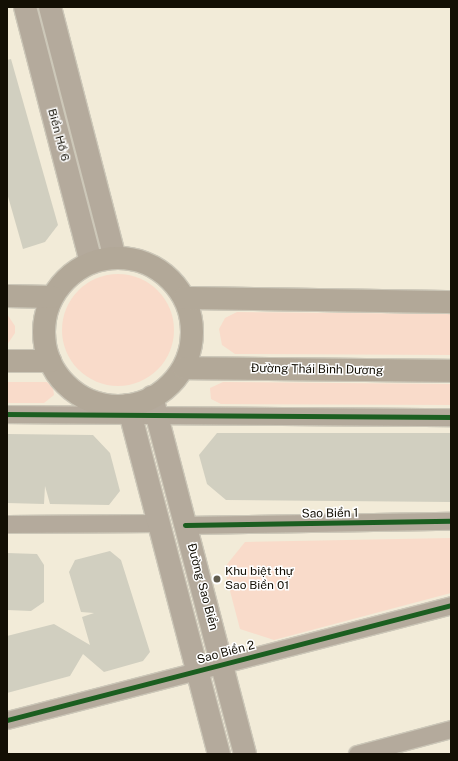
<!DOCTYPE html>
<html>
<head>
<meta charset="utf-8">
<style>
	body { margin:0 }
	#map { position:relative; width:458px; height:761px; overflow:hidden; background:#f2ebd8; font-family:"Public Sans",sans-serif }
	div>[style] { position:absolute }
	.green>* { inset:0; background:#f9dbca }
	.round { border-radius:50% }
	.building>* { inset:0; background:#d1cfc0 }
	.roads { filter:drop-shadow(1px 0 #ccc7b8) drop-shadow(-1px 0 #ccc7b8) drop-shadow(0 1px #ccc7b8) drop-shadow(0 -1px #ccc7b8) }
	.minor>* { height:17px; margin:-8.5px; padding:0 8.5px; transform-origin:8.5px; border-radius:8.5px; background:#b4aa9c }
	.tertiary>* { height:22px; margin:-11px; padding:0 11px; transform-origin:11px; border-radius:11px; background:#b4aa9c }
	.secondary>* { height:22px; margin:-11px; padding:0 11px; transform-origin:11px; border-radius:11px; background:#b2a898 }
	.secondary>.ring { margin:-11px; padding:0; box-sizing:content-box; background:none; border:22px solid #b2a898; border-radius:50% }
	.cycleway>* { height:5px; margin:-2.5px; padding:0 2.5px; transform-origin:2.5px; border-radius:2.5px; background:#1b5e20 }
	.dots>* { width:11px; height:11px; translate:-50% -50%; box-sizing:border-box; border:2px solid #fff; border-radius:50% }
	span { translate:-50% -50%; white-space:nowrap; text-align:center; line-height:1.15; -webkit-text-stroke:3px #fff; paint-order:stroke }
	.street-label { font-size:12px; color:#130f04 }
	.poi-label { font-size:12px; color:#130f04 }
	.left { translate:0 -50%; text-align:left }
	.frame { position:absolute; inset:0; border:8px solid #130f04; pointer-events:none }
</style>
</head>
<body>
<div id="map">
	<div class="green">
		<i class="round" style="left:62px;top:274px;width:112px;height:112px"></i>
		<i style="clip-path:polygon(237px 312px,451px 314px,451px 355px,235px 354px,222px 345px,219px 329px,225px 318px)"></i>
		<i style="clip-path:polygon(7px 314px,15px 326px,15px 333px,7px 345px)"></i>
		<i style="clip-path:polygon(7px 382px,47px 382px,53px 388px,54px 395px,44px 403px,7px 403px)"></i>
		<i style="clip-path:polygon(223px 382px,451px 384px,451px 405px,221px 404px,211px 399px,210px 388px)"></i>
		<i style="clip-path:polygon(451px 538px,451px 593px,274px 640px,240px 629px,224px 568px,245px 542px)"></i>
	</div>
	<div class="building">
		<i style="clip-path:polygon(11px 59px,58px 225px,45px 242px,23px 249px,7px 193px,7px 60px)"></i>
		<i style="clip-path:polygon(217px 433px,451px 433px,451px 502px,226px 500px,207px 484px,199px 455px)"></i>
		<i style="clip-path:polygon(7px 434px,93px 435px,110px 453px,120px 491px,109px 505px,50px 504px,45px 486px,44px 504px,7px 503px)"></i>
		<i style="clip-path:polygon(110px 551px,121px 560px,150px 652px,143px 661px,104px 672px,83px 654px,70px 676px,7px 693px,7px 636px,54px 624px,90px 645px,82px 617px,94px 613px,81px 612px,69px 572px,75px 560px)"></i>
		<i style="clip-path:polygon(7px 553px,37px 554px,44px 565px,44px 602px,31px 611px,7px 610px)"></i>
	</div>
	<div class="roads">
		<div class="minor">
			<i style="left:7px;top:414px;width:444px;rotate:0.4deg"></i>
			<i style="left:7px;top:524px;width:152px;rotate:-0.4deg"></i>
			<i style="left:185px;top:525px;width:266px;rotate:-0.9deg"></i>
			<i style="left:7px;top:720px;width:459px;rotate:-14.5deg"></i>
			<i style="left:357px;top:754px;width:97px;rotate:-14.9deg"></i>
		</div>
		<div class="tertiary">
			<i style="left:25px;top:7px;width:263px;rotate:75.5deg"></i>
			<i style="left:50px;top:7px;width:259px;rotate:75.5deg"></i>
			<i style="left:152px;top:397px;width:369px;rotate:75.4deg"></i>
			<i style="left:128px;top:405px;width:361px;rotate:75.4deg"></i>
		</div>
		<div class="secondary">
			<i class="ring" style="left:44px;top:258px;width:126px;height:126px"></i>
			<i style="left:7px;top:296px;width:45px;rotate:1.3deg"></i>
			<i style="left:185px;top:298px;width:266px;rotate:0.9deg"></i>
			<i style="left:7px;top:361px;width:43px"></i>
			<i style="left:184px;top:368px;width:267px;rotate:0.6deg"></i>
		</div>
	</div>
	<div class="cycleway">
		<i style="left:7px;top:414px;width:444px;rotate:0.4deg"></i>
		<i style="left:185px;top:525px;width:266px;rotate:-0.9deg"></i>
		<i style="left:7px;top:720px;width:459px;rotate:-14.5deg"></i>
	</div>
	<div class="dots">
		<i style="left:217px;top:579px;background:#615c4e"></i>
	</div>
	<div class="street-label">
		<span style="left:58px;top:135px;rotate:75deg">Biển Hồ 6</span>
		<span style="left:317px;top:370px;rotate:1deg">Đường Thái Bình Dương</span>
		<span style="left:330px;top:514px;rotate:-1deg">Sao Biển 1</span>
		<span style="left:202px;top:587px;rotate:75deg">Đường Sao Biển</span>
		<span style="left:226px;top:653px;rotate:-15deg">Sao Biển 2</span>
	</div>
	<div class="poi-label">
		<span class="left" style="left:225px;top:579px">Khu biệt thự<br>Sao Biển 01</span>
	</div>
	<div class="frame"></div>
</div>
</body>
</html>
